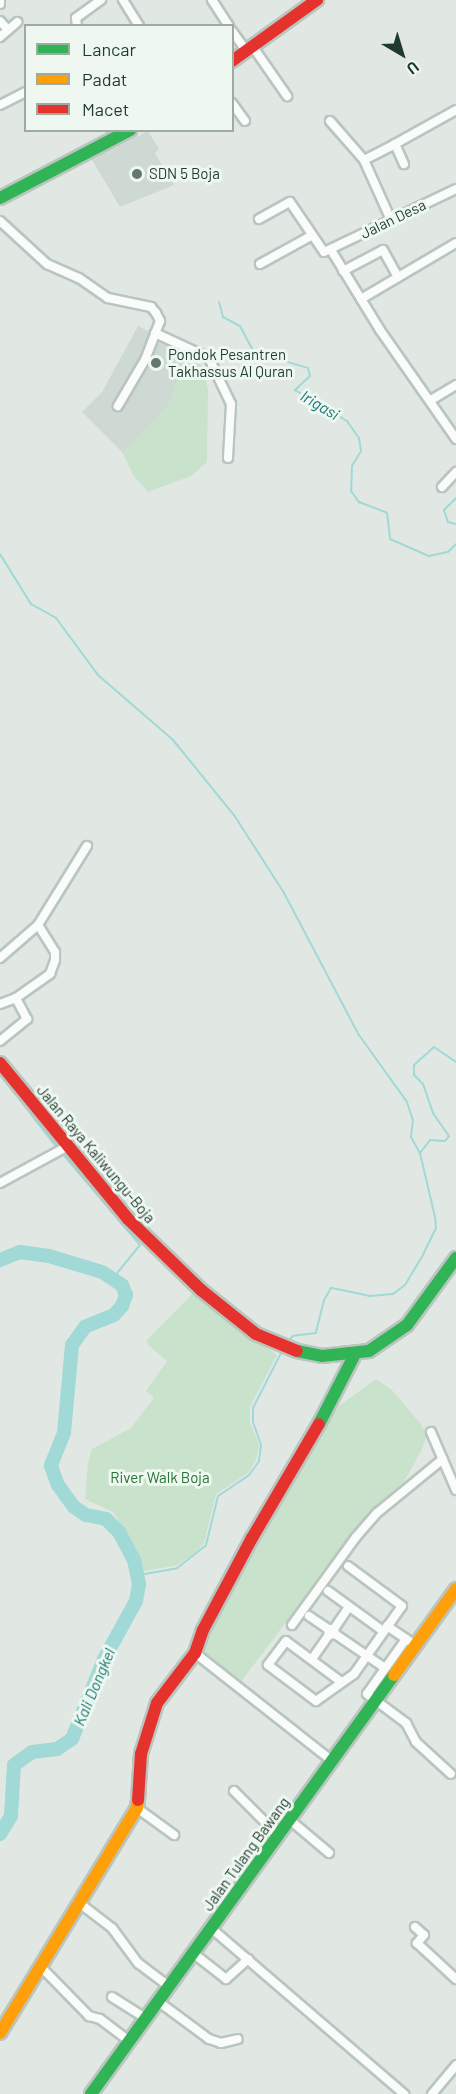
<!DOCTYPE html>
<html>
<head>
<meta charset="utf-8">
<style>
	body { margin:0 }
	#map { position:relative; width:456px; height:2094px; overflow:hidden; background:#e1e8e4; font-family:Barlow,sans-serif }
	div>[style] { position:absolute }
	.built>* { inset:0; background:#cfd9d3 }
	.green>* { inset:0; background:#c9e2cc }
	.stream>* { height:2px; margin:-1px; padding:0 1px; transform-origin:1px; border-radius:1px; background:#a0d9d5 }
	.river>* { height:14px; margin:-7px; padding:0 7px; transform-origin:7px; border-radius:7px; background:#a0d9d5 }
	.roads { filter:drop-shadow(2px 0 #bac5bf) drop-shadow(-2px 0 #bac5bf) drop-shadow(0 2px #bac5bf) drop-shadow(0 -2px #bac5bf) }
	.street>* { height:8px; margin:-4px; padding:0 4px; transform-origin:4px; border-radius:4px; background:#fafcfb }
	.fast>* { height:12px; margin:-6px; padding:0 6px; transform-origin:6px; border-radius:6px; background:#30b455 }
	.slow>* { height:12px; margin:-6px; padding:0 6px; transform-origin:6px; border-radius:6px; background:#ff9f0a }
	.jam>* { height:12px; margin:-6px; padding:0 6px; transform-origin:6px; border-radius:6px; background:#e5322d }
	.dots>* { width:16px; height:16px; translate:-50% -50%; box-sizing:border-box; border:3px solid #eff7f1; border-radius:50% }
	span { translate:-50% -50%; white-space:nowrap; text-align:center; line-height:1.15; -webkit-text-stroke:6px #eff7f1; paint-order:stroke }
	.poi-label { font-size:15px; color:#1f3b2e }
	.left { translate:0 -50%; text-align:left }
	.street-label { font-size:15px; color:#1f3b2e }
	.park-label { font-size:15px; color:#287336 }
	.water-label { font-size:16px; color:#187874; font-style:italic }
	.legend { position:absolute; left:24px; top:24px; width:210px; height:108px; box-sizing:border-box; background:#eff7f1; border:2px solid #9caca3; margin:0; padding:8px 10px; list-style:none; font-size:18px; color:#1f3b2e }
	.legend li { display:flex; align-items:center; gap:12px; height:30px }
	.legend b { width:30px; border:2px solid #9caca3 }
	.north { position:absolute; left:372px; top:24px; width:60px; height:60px; -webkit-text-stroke:4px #eff7f1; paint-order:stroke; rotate:142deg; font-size:16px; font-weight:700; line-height:24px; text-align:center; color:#1f3b2e }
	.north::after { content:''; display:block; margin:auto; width:21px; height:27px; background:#1f3b2e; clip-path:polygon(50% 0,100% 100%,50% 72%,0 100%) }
</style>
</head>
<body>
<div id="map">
	<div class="built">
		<i style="clip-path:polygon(148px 131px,159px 149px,155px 153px,174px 185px,120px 207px,92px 160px)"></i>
		<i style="clip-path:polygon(138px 326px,152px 333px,157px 342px,187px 354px,169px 405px,123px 453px,82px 412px,102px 392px)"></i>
	</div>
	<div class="green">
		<i style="clip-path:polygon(187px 354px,203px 367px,208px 389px,207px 462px,191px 476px,148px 492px,133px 475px,123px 453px,169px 405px)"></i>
		<i style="clip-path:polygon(194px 1292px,277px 1355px,250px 1407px,250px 1422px,259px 1445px,256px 1460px,248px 1473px,216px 1494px,204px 1543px,195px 1553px,175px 1566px,142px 1571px,131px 1540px,113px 1512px,85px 1499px,88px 1462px,92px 1449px,131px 1428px,154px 1398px,146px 1391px,167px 1361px,147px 1344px,147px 1340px)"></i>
		<i style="clip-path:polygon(376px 1379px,392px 1390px,420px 1423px,427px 1435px,421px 1451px,405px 1480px,364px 1519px,240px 1683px,201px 1649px,318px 1436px,339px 1406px)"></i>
	</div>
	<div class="stream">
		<i style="left:219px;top:302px;width:16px;rotate:75deg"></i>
		<i style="left:223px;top:317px;width:19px;rotate:28deg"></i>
		<i style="left:240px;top:326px;width:30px;rotate:62deg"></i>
		<i style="left:254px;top:352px;width:56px;rotate:16.5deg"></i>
		<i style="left:308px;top:368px;width:8px;rotate:76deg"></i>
		<i style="left:310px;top:376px;width:21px;rotate:137deg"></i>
		<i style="left:295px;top:390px;width:61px;rotate:30.8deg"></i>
		<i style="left:347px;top:421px;width:21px;rotate:55deg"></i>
		<i style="left:359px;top:438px;width:13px;rotate:81deg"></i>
		<i style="left:361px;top:451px;width:17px;rotate:121deg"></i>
		<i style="left:352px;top:466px;width:25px;rotate:92deg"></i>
		<i style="left:351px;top:491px;width:14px;rotate:54deg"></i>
		<i style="left:359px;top:502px;width:30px;rotate:21deg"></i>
		<i style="left:387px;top:513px;width:26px;rotate:83deg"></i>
		<i style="left:390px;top:539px;width:43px;rotate:23.6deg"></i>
		<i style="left:429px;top:556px;width:19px;rotate:-12deg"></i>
		<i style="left:448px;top:552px;width:11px;rotate:-45deg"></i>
		<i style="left:456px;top:498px;width:17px;rotate:135deg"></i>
		<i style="left:444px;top:510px;width:13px;rotate:72deg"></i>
		<i style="left:448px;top:522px;width:8px;rotate:14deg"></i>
		<i style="left:0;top:554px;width:59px;rotate:58.2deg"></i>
		<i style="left:31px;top:604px;width:29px;rotate:29deg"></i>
		<i style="left:56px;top:618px;width:71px;rotate:53.6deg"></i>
		<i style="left:98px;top:675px;width:99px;rotate:40.9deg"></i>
		<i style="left:173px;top:740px;width:97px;rotate:50.9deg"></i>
		<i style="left:234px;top:815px;width:93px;rotate:57.3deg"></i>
		<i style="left:284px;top:893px;width:161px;rotate:62.2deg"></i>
		<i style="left:359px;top:1035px;width:82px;rotate:54.4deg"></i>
		<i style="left:407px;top:1102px;width:19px;rotate:72deg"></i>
		<i style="left:413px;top:1120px;width:17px;rotate:97deg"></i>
		<i style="left:411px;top:1137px;width:18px;rotate:61deg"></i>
		<i style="left:420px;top:1153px;width:66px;rotate:76.8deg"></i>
		<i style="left:435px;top:1217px;width:11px;rotate:85deg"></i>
		<i style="left:436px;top:1228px;width:30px;rotate:116deg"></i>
		<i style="left:423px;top:1255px;width:35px;rotate:121deg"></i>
		<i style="left:405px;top:1285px;width:15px;rotate:143deg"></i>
		<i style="left:393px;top:1294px;width:23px;rotate:175deg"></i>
		<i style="left:370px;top:1296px;width:40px;rotate:-168deg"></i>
		<i style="left:331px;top:1288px;width:14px;rotate:120deg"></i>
		<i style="left:324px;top:1300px;width:34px;rotate:104deg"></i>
		<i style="left:316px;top:1333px;width:23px;rotate:173deg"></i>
		<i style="left:293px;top:1336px;width:12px;rotate:132deg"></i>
		<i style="left:0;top:1074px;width:93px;rotate:52.4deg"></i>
		<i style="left:61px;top:1152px;width:122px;rotate:49.7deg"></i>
		<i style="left:140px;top:1245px;width:41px;rotate:129.1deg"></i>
		<i style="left:420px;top:1153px;width:16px;rotate:-52deg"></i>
		<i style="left:430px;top:1140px;width:15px;rotate:4deg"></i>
		<i style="left:445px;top:1141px;width:6px;rotate:-51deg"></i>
		<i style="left:449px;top:1136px;width:28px;rotate:-125deg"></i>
		<i style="left:433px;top:1113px;width:31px;rotate:-109deg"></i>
		<i style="left:423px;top:1084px;width:13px;rotate:-135deg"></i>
		<i style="left:414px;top:1075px;width:10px;rotate:-90deg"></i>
		<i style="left:414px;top:1065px;width:27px;rotate:-42deg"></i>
		<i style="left:434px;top:1047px;width:27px;rotate:34deg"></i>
		<i style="left:139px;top:1575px;width:39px;rotate:-10deg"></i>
		<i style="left:177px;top:1568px;width:37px;rotate:-38deg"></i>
		<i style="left:206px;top:1545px;width:50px;rotate:-76.2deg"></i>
		<i style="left:218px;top:1496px;width:37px;rotate:-34deg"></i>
		<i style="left:249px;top:1475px;width:17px;rotate:-54deg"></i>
		<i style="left:259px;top:1461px;width:16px;rotate:-83deg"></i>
		<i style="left:261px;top:1445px;width:24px;rotate:-109deg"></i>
		<i style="left:253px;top:1422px;width:14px;rotate:-90deg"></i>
		<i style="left:253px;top:1408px;width:62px;rotate:-63deg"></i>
	</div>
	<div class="river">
		<i style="left:0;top:1260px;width:22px;rotate:-22deg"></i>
		<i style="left:20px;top:1252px;width:29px;rotate:8deg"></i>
		<i style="left:49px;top:1256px;width:55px;rotate:16.8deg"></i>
		<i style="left:102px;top:1272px;width:24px;rotate:33deg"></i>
		<i style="left:122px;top:1285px;width:11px;rotate:68deg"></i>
		<i style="left:126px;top:1295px;width:12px;rotate:110deg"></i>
		<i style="left:122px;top:1306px;width:12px;rotate:132deg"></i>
		<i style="left:114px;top:1315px;width:31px;rotate:158deg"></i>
		<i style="left:85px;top:1327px;width:22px;rotate:126deg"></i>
		<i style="left:72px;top:1345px;width:88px;rotate:95.2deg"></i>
		<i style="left:64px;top:1433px;width:35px;rotate:112deg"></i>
		<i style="left:51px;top:1466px;width:20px;rotate:70deg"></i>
		<i style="left:58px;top:1485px;width:27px;rotate:54deg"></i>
		<i style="left:74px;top:1507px;width:14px;rotate:34deg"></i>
		<i style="left:86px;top:1515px;width:20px;rotate:11deg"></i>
		<i style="left:106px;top:1519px;width:18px;rotate:45deg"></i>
		<i style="left:119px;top:1532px;width:32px;rotate:62deg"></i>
		<i style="left:134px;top:1560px;width:25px;rotate:78deg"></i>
		<i style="left:139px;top:1584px;width:17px;rotate:100deg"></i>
		<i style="left:136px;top:1601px;width:66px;rotate:118.9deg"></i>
		<i style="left:104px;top:1659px;width:86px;rotate:111.8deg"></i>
		<i style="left:72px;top:1739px;width:18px;rotate:146deg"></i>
		<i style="left:57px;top:1749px;width:25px;rotate:173deg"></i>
		<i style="left:32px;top:1752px;width:22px;rotate:144deg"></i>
		<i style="left:14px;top:1765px;width:51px;rotate:93.4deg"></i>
		<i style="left:11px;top:1816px;width:21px;rotate:121deg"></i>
	</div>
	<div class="roads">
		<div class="street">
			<i style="left:123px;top:0;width:31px;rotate:58deg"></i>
			<i style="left:212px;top:0;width:31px;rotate:57deg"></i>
			<i style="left:0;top:1px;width:3px;rotate:90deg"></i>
			<i style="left:0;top:21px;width:12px;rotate:48deg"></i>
			<i style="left:77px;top:26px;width:8px;rotate:-97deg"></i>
			<i style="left:76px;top:18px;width:31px;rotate:-36deg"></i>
			<i style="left:232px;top:31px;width:26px;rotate:54deg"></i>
			<i style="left:0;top:37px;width:23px;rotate:-41deg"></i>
			<i style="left:253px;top:47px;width:60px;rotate:55.2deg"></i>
			<i style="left:232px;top:103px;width:22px;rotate:54deg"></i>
			<i style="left:0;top:105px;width:29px;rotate:-27deg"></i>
			<i style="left:330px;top:121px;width:52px;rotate:48.9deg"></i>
			<i style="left:364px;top:160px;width:66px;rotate:65.8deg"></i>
			<i style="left:395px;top:144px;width:70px;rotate:-29.1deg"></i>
			<i style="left:364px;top:160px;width:35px;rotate:-27deg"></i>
			<i style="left:395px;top:144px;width:22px;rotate:66deg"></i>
			<i style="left:259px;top:219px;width:35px;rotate:-29deg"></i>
			<i style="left:290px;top:202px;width:60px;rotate:55.8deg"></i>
			<i style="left:324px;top:252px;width:146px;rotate:-25.5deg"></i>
			<i style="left:0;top:221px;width:64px;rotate:42.5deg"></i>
			<i style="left:47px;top:264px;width:35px;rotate:24deg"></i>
			<i style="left:79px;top:278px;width:35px;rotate:35deg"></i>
			<i style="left:108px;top:298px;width:44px;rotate:11.8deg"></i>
			<i style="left:151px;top:307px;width:8px;rotate:50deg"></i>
			<i style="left:156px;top:313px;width:9px;rotate:63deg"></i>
			<i style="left:160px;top:321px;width:40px;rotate:111deg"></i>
			<i style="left:146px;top:358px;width:56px;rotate:120.3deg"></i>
			<i style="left:331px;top:250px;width:94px;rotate:58.5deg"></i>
			<i style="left:380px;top:330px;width:133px;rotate:55.1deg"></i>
			<i style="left:260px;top:264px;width:58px;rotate:-28.8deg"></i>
			<i style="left:343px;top:271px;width:45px;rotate:-27.7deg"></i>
			<i style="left:383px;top:250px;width:31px;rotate:61deg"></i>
			<i style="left:361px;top:299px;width:110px;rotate:-30.5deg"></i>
			<i style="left:155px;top:333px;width:60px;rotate:24.8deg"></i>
			<i style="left:209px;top:358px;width:51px;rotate:64.4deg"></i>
			<i style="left:231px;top:404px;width:54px;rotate:93.2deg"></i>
			<i style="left:431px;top:400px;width:29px;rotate:-31deg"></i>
			<i style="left:442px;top:487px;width:21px;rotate:-47deg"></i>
			<i style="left:0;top:958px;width:50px;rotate:-41deg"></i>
			<i style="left:38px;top:925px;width:93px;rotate:-58.2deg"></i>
			<i style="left:0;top:1004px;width:17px;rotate:-21deg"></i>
			<i style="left:0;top:1041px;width:35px;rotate:-39deg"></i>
			<i style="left:27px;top:1019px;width:24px;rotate:-118deg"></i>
			<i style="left:16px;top:998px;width:42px;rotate:-35.2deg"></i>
			<i style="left:50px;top:974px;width:15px;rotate:-70deg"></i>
			<i style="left:55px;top:960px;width:8px;rotate:-90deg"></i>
			<i style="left:55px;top:952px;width:32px;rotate:-122deg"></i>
			<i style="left:0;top:1183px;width:77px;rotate:-28.6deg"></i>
			<i style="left:431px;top:1432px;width:63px;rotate:66.7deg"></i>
			<i style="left:328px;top:1591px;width:68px;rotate:36deg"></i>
			<i style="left:309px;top:1616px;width:23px;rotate:34deg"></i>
			<i style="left:292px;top:1625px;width:109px;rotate:-54deg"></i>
			<i style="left:356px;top:1537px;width:32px;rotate:-49deg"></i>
			<i style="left:377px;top:1513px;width:85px;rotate:-39.3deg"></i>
			<i style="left:387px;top:1626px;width:23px;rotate:34deg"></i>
			<i style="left:334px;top:1629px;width:27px;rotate:-56deg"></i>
			<i style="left:335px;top:1634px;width:6px;rotate:171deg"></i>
			<i style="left:329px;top:1635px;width:6px;rotate:-99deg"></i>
			<i style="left:328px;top:1629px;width:6px"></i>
			<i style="left:334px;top:1629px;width:5px;rotate:79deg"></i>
			<i style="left:335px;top:1634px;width:60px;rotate:34.2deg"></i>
			<i style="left:415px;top:1645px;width:11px;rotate:-146deg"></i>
			<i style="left:406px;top:1639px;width:67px;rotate:125.3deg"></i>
			<i style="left:367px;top:1694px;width:49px;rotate:36.6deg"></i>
			<i style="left:406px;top:1723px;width:21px;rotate:62deg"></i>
			<i style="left:416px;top:1742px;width:47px;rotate:42.4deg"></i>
			<i style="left:195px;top:1653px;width:174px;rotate:38.2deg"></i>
			<i style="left:312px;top:1659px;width:29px;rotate:-55deg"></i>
			<i style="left:340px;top:1681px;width:67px;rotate:-143.5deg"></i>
			<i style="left:286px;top:1641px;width:30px;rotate:127deg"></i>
			<i style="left:268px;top:1665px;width:60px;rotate:36.9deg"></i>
			<i style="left:316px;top:1701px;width:47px;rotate:-35.4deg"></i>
			<i style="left:354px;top:1674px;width:83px;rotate:-54.8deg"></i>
			<i style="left:402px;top:1606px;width:67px;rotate:-143.5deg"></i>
			<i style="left:234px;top:1791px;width:62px;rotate:45deg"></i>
			<i style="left:137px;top:1808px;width:46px;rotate:36.1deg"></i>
			<i style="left:290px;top:1820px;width:51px;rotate:40.2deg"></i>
			<i style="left:78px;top:1902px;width:43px;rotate:37.4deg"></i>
			<i style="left:112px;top:1928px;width:44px;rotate:53.4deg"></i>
			<i style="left:138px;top:1963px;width:39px;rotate:37deg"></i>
			<i style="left:415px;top:1927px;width:12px;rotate:42deg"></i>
			<i style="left:424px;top:1935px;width:11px;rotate:131deg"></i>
			<i style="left:417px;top:1943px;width:53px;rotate:42.7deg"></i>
			<i style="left:211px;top:1928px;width:255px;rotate:40.7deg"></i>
			<i style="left:193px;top:1953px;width:42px;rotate:38.2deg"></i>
			<i style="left:226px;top:1979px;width:30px;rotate:-42deg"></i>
			<i style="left:41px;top:1967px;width:69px;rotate:45.6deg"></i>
			<i style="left:89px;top:2016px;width:11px;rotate:15deg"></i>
			<i style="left:100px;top:2019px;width:36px;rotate:37deg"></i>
			<i style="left:112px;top:1997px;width:41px;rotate:32.2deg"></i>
			<i style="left:159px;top:2002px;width:62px;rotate:36.5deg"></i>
			<i style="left:209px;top:2039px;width:13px;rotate:18deg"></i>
			<i style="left:221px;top:2043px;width:17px;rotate:-13deg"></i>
			<i style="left:432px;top:2094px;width:38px;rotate:-50deg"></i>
		</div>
		<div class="fast">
			<i style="left:0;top:198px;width:147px;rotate:-27.6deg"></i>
			<i style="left:297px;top:1351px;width:25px;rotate:11deg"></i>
			<i style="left:322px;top:1356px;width:47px;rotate:-6.1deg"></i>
			<i style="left:369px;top:1351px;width:46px;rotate:-34.4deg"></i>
			<i style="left:407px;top:1325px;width:83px;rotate:-53.8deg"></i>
			<i style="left:319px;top:1424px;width:79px;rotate:-62.8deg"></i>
			<i style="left:91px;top:2094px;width:517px;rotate:-54.13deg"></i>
		</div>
		<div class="slow">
			<i style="left:394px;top:1675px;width:106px;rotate:-54.2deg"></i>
			<i style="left:0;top:2033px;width:263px;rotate:-58.7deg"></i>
			<i style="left:137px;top:1808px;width:8px;rotate:-83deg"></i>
		</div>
		<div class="jam">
			<i style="left:232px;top:61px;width:105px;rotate:-35.7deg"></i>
			<i style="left:0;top:1063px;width:202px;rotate:50.6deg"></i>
			<i style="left:128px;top:1219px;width:102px;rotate:44.2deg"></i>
			<i style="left:201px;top:1290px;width:70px;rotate:38.7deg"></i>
			<i style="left:256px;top:1334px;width:44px;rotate:22.5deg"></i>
			<i style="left:138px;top:1800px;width:46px;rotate:-86.3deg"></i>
			<i style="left:141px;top:1754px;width:53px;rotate:-72.6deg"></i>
			<i style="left:157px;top:1703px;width:63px;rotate:-52.8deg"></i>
			<i style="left:195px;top:1653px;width:24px;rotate:-71deg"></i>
			<i style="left:203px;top:1630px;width:104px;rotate:-62deg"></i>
			<i style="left:252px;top:1538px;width:132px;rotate:-59.6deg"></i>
		</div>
	</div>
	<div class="dots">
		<i style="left:137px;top:174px;background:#63786e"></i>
		<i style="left:156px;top:363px;background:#63786e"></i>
	</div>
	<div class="poi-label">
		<span class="left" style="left:149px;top:174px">SDN 5 Boja</span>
		<span class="left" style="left:168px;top:363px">Pondok Pesantren<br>Takhassus Al Quran</span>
	</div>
	<div class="street-label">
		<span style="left:393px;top:219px;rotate:-26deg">Jalan Desa</span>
		<span style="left:96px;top:1154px;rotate:50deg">Jalan Raya Kaliwungu-Boja</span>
		<span style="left:246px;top:1854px;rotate:-54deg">Jalan Tulang Bawang</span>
	</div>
	<div class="park-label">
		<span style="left:160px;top:1478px">River Walk Boja</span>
	</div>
	<div class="water-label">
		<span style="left:320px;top:405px;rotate:31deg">Irigasi</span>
		<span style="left:94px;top:1687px;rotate:-67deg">Kali Dongkel</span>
	</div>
	<ul class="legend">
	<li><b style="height:8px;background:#30b455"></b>Lancar</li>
	<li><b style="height:8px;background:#ff9f0a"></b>Padat</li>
	<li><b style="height:8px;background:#e5322d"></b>Macet</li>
	</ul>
	<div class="north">U</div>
</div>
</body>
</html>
